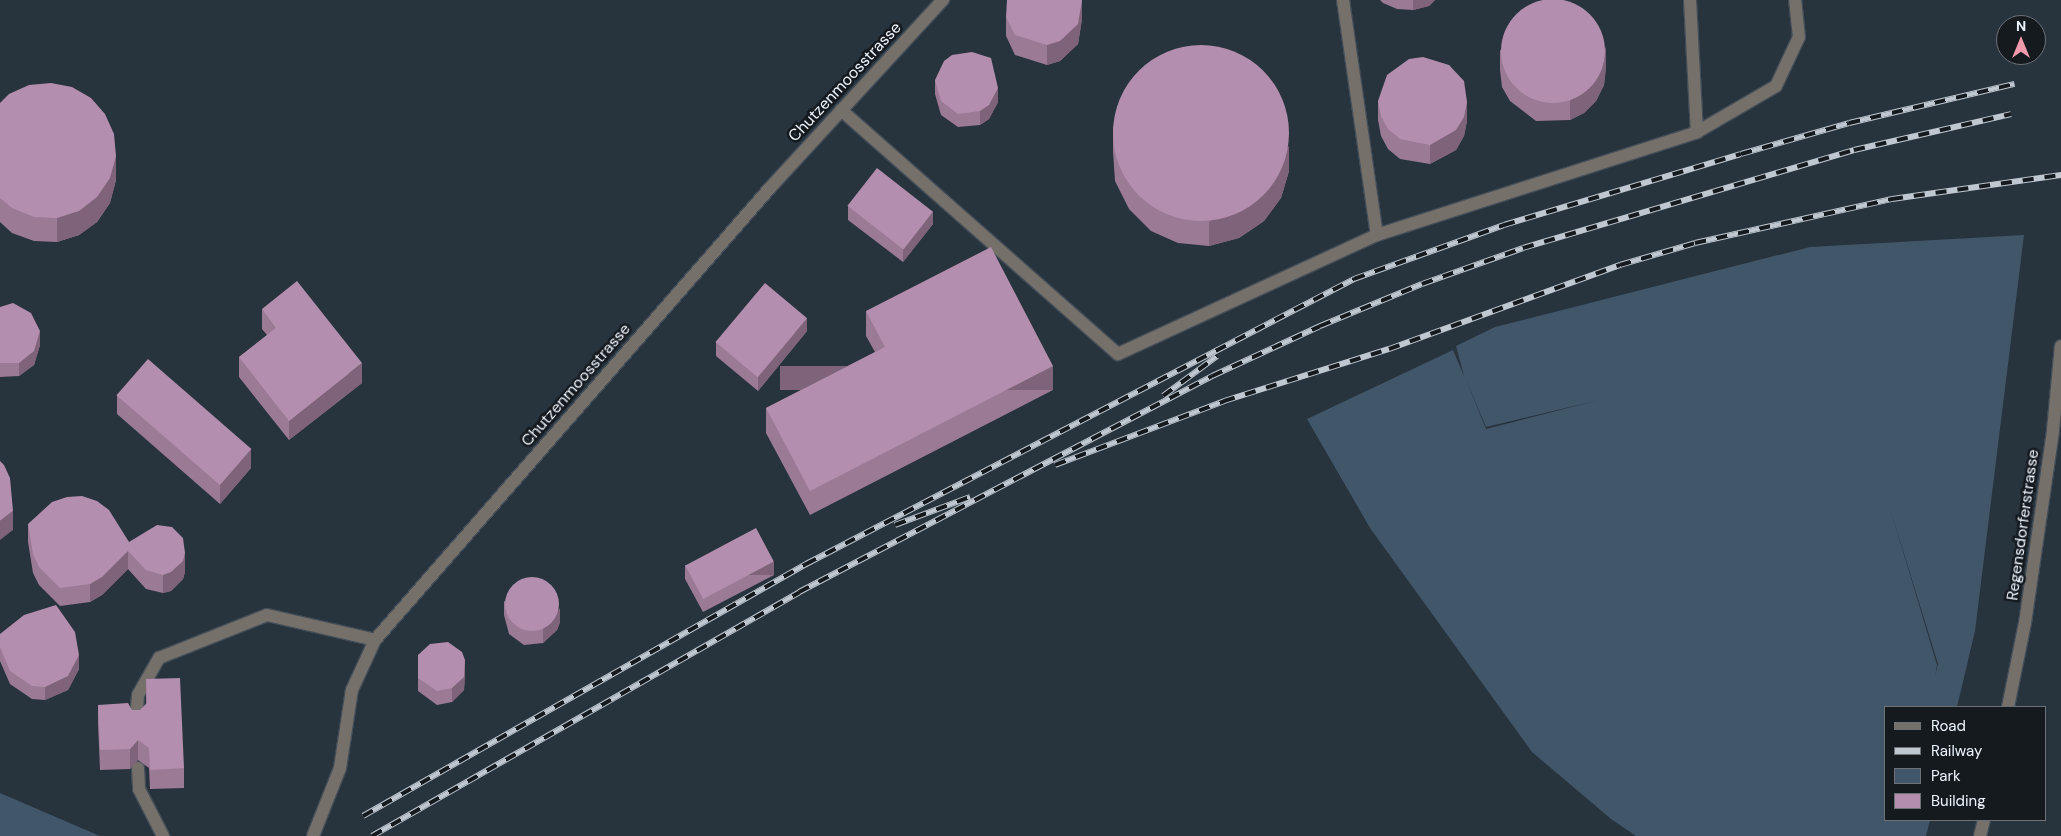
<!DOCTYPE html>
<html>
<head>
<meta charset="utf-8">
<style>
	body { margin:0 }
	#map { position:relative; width:2061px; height:836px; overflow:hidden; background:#27333d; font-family:"DM Sans",sans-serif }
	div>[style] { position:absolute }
	.green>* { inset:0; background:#415669 }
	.roads { filter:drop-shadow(1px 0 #434e58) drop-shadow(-1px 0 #434e58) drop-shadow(0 1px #434e58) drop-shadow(0 -1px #434e58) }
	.service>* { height:12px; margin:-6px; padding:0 6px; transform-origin:6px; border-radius:6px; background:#76706b }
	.tertiary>* { height:12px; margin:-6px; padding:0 6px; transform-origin:6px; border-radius:6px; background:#76706b }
	.rail>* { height:5.5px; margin-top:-2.75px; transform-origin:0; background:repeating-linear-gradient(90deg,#151a1f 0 11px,#bfc8d0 0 22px); box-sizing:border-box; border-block:1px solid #bfc8d0 }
	.wall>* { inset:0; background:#9b7a96 }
	.shaded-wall>* { inset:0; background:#7e637a; transform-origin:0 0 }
	.building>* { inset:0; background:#b48eae; transform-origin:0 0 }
	.round { border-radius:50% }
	span { translate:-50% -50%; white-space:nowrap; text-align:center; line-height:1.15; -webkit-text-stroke:5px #151a1f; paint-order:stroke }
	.street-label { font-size:16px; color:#eef6fd }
	.legend { position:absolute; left:1884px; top:706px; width:162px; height:115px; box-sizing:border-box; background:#151a1f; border:1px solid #6c7278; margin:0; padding:6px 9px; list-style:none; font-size:15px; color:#eef6fd }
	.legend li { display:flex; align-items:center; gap:10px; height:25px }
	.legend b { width:25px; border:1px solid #6c7278 }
	.north { position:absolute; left:1996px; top:15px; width:50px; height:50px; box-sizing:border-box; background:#151a1f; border:1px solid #6c7278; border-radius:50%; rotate:0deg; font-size:14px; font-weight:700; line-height:20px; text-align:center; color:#eef6fd }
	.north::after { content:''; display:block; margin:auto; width:18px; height:22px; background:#f29aad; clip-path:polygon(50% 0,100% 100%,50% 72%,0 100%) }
</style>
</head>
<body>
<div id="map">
	<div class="green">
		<i style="clip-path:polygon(evenodd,2024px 235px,2026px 235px,2024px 235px,1975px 631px,1957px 707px,1885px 707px,1885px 820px,1930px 820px,1926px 836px,1636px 836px,1611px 819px,1532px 752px,1370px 528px,1307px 419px,1453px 350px,1464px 376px,1456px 346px,1495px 327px,1810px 247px,2024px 235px,1465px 377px,1486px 427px,1599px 400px,1486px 429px,1465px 377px,2024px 235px,1890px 508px,1938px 664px,1935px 676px,1937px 665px,1890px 508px)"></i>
		<i style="clip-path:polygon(0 793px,100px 836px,0 836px)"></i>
	</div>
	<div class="roads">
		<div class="service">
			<i style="left:1343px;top:0;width:237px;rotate:81.8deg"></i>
			<i style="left:1690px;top:0;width:132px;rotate:87deg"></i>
			<i style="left:1697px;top:132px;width:91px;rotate:-30.2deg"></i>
			<i style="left:1776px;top:86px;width:54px;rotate:-64.9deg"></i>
			<i style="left:1799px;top:37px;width:37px;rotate:-96deg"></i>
			<i style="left:841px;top:110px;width:369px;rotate:41.4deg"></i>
			<i style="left:1118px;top:354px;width:285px;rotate:-24.7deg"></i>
			<i style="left:1377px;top:235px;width:336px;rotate:-17.8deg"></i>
			<i style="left:136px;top:723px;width:28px;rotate:-86deg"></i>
			<i style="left:138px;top:695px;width:43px;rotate:-60.4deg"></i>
			<i style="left:159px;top:658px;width:116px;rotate:-21.7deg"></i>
			<i style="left:267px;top:615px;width:111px;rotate:13deg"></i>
			<i style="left:138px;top:768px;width:21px;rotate:87deg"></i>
			<i style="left:139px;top:789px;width:53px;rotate:62.9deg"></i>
			<i style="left:313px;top:836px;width:73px;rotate:-68.3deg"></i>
			<i style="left:340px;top:768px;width:79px;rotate:-81.3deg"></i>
			<i style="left:352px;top:690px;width:55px;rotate:-65.3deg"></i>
			<i style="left:375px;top:640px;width:599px;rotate:-48.86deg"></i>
			<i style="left:769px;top:189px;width:257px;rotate:-47.4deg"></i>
		</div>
		<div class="tertiary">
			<i style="left:2008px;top:707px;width:86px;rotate:-78.6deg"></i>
			<i style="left:2025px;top:623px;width:195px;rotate:-81.7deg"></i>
			<i style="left:2053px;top:430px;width:84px;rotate:-84.6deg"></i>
			<i style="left:1980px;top:836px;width:16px;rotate:-76deg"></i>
		</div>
	</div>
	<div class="rail">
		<i style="left:1163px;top:396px;width:67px;rotate:-36.5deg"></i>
		<i style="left:1055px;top:465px;width:181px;rotate:-20.7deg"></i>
		<i style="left:1224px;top:401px;width:173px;rotate:-17.5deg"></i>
		<i style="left:1389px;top:349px;width:246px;rotate:-20deg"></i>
		<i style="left:1620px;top:265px;width:78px;rotate:-16.3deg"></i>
		<i style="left:1695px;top:243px;width:202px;rotate:-12.6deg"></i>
		<i style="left:1892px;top:199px;width:171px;rotate:-8.1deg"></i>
		<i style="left:895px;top:525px;width:80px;rotate:-20.5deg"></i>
		<i style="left:363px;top:816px;width:510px;rotate:-29.63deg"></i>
		<i style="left:806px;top:564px;width:618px;rotate:-27.48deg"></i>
		<i style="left:1354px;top:279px;width:159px;rotate:-19.8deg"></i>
		<i style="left:1504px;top:225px;width:247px;rotate:-16.7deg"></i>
		<i style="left:1741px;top:154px;width:112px;rotate:-16deg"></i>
		<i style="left:1849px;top:123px;width:170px;rotate:-13.3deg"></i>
		<i style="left:372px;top:836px;width:492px;rotate:-29.7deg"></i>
		<i style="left:799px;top:592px;width:466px;rotate:-27.6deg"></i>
		<i style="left:1212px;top:376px;width:119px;rotate:-24.8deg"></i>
		<i style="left:1320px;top:326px;width:110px;rotate:-22.4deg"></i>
		<i style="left:1422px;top:284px;width:107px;rotate:-19.6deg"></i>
		<i style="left:1523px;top:248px;width:345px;rotate:-16.5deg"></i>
		<i style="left:1854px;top:150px;width:161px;rotate:-12.9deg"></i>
	</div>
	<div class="wall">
		<i style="clip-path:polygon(1380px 0,1435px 0,1429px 6px,1413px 10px,1397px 9px,1383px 3px)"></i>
		<i style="clip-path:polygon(1006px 17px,1082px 19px,1078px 44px,1060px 61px,1047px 65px,1015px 55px,1006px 36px)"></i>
		<i style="clip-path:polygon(1500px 50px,1606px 67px,1604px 85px,1596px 101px,1584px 113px,1570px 120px,1536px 121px,1510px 101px,1502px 87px,1500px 70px)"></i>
		<i style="clip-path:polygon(935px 80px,998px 102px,989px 119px,980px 125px,958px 127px,941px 115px,935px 94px)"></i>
		<i style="clip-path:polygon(1378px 101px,1467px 121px,1464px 136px,1456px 150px,1430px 164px,1400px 159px,1388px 149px,1381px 136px,1378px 120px)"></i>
		<i style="clip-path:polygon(0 103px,116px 180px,110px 203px,97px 222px,79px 235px,57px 242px,34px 241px,12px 233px,0 222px)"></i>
		<i style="clip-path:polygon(1113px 126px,1289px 171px,1281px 198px,1264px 221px,1239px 238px,1209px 246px,1178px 243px,1151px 231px,1129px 209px,1115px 181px,1113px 151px)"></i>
		<i style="clip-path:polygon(848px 206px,933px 224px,903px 262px,848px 220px)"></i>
		<i style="clip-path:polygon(0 307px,40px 345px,34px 365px,19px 376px,0 377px)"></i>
		<i style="clip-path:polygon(262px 309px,362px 383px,289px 440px,239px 377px,239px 357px,267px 335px,262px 329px)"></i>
		<i style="clip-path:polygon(866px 311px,1053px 390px,810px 515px,766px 433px,766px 408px,875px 352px,866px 336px)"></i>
		<i style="clip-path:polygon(807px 331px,758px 391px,716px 356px,716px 342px)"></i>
		<i style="clip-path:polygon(117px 395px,251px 468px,220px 504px,117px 414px)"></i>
		<i style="clip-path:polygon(28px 524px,129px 542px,185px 572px,183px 579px,171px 591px,163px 593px,146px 589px,128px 569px,102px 595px,90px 602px,60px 606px,39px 585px,33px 573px,28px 542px)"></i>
		<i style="clip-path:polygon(685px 565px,774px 575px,703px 612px,685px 579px)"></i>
		<i style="clip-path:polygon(504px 601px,560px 622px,557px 630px,543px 643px,524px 645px,509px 634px,504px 615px)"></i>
		<i style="clip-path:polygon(0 634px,79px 669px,68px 690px,45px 700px,32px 699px,10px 684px,0 661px)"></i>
		<i style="clip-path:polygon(418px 655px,465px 673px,464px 690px,452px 702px,437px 705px,418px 691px)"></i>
		<i style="clip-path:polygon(146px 679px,184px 768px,184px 788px,150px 789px,149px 768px,138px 760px,130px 769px,100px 770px,98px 724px,98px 705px,132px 710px,140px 710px,146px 704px)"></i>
	</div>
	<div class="shaded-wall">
		<i style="clip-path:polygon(1082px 0,1082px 19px,1078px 44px,1060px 61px,1047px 65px,1047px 45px)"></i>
		<i style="clip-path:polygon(1413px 0,1435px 0,1429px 6px,1413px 10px)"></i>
		<i style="clip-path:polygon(1606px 47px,1606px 67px,1604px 85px,1596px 101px,1584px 113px,1570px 120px,1570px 101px)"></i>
		<i style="clip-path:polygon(998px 88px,998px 102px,989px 119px,980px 125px,980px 111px)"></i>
		<i style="clip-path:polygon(1467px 102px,1467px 121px,1464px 136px,1456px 150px,1430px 164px,1430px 145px)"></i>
		<i style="clip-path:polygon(1289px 146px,1289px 171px,1281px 198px,1264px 221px,1239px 238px,1209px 246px,1209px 222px)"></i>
		<i style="clip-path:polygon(116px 156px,116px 180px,110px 203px,97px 222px,79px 235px,57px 242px,57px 218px)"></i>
		<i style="clip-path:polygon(933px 211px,933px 224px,903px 262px,903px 249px)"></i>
		<i style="clip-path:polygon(807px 318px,807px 331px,758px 391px,758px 377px)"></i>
		<i style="clip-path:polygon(40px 331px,40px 345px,34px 365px,19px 376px,19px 363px)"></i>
		<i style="clip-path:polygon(362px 363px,362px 383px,289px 440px,289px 421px)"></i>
		<i style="left:1053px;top:366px;width:24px;height:273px;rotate:90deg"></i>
		<i style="clip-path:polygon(251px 449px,251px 468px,220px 504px,220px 484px)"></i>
		<i style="clip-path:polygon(13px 511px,13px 530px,0 540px,0 521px)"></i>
		<i style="clip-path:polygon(128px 551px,128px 569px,102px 595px,90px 602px,90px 584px)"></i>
		<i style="clip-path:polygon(185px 553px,185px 572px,183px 579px,171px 591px,163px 593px,163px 575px)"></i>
		<i style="left:774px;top:562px;width:13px;height:80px;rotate:90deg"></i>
		<i style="clip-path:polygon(560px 608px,560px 622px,557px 630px,543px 643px,543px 629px)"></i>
		<i style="clip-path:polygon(79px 655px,79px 669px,68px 690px,45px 700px,45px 687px)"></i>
		<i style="clip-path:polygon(465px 660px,465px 673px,464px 690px,452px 702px,452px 688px)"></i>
		<i style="clip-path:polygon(138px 740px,138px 760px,130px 769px,130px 749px)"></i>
	</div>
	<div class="building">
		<i class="round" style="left:1501px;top:-1px;width:104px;height:104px"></i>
		<i style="clip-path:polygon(1007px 0,1082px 0,1078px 24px,1060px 41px,1047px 45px,1015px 35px,1006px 17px)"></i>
		<i class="round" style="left:1113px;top:45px;width:176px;height:176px"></i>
		<i style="clip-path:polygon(972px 52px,991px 58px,998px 88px,989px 105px,980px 111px,958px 114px,941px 101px,935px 80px,944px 61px,952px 55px)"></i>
		<i style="clip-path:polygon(1423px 57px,1449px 65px,1464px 81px,1467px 102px,1464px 117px,1456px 130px,1430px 145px,1400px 139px,1388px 129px,1381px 116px,1378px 101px,1387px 75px,1409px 59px)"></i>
		<i style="clip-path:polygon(51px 83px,72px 87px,91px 98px,105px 114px,114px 134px,116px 156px,110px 178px,97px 197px,79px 211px,57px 218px,34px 217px,12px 208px,0 198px,0 103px,9px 94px,29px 85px)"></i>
		<i style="left:877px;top:168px;width:71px;height:48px;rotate:38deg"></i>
		<i style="clip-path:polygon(991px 247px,1053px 366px,810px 491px,766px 408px,885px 347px,866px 311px)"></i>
		<i style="clip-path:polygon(297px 281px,362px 363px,289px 421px,239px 357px,276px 328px,262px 309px)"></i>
		<i style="left:765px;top:283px;width:55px;height:77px;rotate:40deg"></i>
		<i style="clip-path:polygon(13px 303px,31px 313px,40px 331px,34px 351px,19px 363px,0 363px,0 307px)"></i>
		<i style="left:148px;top:359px;width:137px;height:48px;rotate:41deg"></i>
		<i style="clip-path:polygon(0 461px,4px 465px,10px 478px,13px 511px,0 521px)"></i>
		<i style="clip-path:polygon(82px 496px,97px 501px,109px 510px,129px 542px,157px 525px,172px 527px,183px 538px,185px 553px,183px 561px,171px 572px,163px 575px,146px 570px,128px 551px,102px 577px,90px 584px,60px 588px,39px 567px,33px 554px,28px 524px,52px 502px,67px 497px)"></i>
		<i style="left:756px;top:528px;width:38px;height:80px;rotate:62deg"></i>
		<i class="round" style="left:505px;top:577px;width:54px;height:54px"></i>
		<i style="clip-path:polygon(56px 605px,75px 632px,79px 655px,68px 676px,45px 687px,32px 686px,10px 671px,0 647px,0 634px,24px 615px)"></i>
		<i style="clip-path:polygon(448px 642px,462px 652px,465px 660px,464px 677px,452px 688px,437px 691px,418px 678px,418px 655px,430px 644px)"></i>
		<i style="clip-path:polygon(180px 678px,184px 768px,150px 770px,149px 748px,138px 740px,130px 749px,100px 750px,98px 705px,128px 703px,132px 710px,140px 710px,147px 703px,146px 679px)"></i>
	</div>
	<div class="street-label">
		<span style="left:845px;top:82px;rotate:-47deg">Chutzenmoosstrasse</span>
		<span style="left:576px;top:385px;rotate:-49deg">Chutzenmoosstrasse</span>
		<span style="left:2023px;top:525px;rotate:-82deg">Regensdorferstrasse</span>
	</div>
	<ul class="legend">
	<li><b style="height:6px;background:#76706b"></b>Road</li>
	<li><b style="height:6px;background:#bfc8d0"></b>Railway</li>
	<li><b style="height:14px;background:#415669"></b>Park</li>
	<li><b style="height:14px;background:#b48eae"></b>Building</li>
	</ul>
	<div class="north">N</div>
</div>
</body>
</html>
